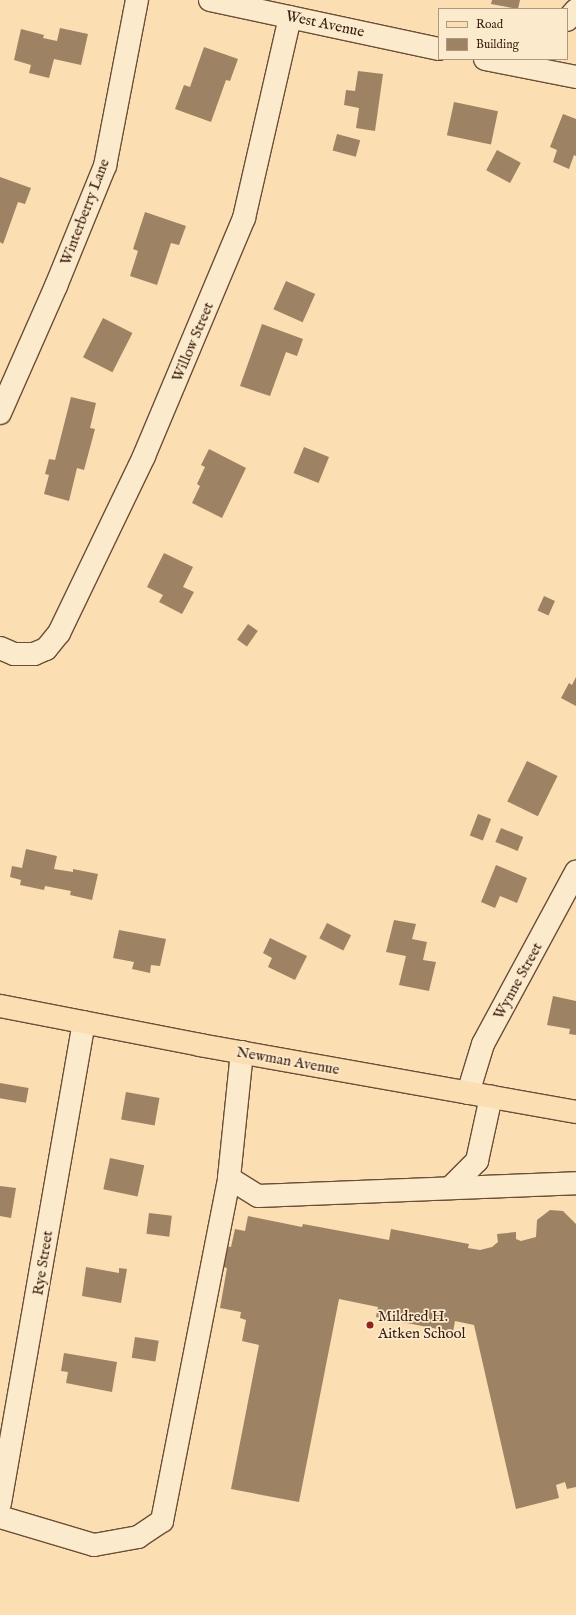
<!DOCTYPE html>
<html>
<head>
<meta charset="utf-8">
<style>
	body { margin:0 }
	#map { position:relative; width:576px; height:1615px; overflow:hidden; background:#fbdeb1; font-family:"IM FELL English",serif }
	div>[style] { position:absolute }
	.building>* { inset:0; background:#9e8264; transform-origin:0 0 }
	.roads { filter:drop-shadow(1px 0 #6a4e38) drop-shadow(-1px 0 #6a4e38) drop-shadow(0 1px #6a4e38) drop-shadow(0 -1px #6a4e38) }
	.minor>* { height:22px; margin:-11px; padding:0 11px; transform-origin:11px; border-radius:11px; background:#fceacc }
	.major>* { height:22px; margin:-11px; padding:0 11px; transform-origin:11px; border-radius:11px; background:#fbdeb1 }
	.dots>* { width:11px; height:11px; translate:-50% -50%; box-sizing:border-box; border:2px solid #fceacc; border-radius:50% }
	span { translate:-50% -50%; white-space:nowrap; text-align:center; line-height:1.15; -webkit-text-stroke:3.5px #fceacc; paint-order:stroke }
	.street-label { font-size:15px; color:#391e10 }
	.poi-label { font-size:15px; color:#391e10 }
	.left { translate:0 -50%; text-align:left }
	.legend { position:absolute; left:438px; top:8px; width:130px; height:52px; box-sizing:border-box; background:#fceacc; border:1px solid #ae9881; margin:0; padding:5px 7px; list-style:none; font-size:12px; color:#391e10 }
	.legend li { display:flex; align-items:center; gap:8px; height:20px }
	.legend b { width:20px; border:1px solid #ae9881 }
</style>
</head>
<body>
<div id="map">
	<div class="building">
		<i style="clip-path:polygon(492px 0,520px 0,518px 9px,491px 4px)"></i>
		<i style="clip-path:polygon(60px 28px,88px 34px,81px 65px,54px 59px,49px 78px,29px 73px,31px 65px,14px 60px,21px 29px,44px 35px,43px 38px,57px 41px)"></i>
		<i style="clip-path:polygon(204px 47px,238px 59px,230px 81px,226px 80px,211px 122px,175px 109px,184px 85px,190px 87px)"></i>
		<i style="clip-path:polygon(358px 71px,383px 74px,375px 131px,356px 128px,359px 108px,344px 105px,346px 90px,355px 91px)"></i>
		<i style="left:454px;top:102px;width:45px;height:34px;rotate:12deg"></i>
		<i style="clip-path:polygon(563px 114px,576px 119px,576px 156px,574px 155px,569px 169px,553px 162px,557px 150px,550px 147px)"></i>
		<i style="left:337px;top:134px;width:24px;height:17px;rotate:15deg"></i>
		<i style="left:497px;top:150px;width:27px;height:23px;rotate:28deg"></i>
		<i style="clip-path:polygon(0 177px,31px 188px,25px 204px,18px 202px,3px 244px,0 242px)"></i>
		<i style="clip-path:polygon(145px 212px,186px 226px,179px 245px,171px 243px,157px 285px,130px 276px,138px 251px,133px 249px)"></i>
		<i style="left:286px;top:281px;width:32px;height:31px;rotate:24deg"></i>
		<i style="left:103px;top:318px;width:33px;height:44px;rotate:27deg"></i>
		<i style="clip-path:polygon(262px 324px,303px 339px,297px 356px,286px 352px,270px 396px,240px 386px)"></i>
		<i style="clip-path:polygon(71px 397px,96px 403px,90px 428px,95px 429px,84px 470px,77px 468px,69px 501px,44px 494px,49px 475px,45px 474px,49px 459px,55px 460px)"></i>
		<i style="left:304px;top:447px;width:27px;height:28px;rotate:22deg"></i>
		<i style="clip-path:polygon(209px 449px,246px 468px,222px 518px,192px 503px,200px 486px,197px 484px,205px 467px,201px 465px)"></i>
		<i style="clip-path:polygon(164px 553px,193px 567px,183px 587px,194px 592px,182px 614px,159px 602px,163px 595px,147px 587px)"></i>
		<i style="left:544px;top:596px;width:12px;height:16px;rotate:24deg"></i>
		<i style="left:248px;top:624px;width:12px;height:19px;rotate:35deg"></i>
		<i style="clip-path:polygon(576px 677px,576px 706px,561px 698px,569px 683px,572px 685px)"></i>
		<i style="left:527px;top:761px;width:34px;height:45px;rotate:26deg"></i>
		<i style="left:478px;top:814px;width:14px;height:23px;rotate:21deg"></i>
		<i style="left:501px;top:828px;width:24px;height:15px;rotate:22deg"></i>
		<i style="clip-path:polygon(26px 849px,57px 856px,54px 869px,73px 872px,73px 869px,98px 874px,92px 900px,70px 895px,71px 891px,45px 886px,44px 890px,20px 885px,21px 880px,10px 877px,12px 866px,22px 868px)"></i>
		<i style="clip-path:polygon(496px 865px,527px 878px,517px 903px,500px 896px,495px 908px,481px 902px)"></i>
		<i style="clip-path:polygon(394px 920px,416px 924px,412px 939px,427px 942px,423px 960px,436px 962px,429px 991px,399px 985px,406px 956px,386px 952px)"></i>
		<i style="left:327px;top:923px;width:27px;height:17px;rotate:27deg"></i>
		<i style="clip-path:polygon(119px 930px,166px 939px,160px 966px,151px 965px,150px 973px,132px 969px,134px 962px,113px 958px)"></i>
		<i style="clip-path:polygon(270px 938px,307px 956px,295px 980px,268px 967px,272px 958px,263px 953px)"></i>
		<i style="clip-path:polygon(553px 996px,576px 1001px,576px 1035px,569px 1034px,570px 1029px,547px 1025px)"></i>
		<i style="left:0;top:1083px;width:29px;height:15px;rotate:10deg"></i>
		<i style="left:126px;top:1092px;width:34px;height:28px;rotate:10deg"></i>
		<i style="left:110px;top:1158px;width:35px;height:32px;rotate:12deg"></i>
		<i style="clip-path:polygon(0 1186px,16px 1188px,11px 1218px,0 1216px)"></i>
		<i style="clip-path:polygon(550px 1210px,563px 1211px,576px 1224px,576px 1487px,567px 1489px,565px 1482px,556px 1485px,559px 1498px,516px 1509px,474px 1325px,455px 1321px,453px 1332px,376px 1317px,378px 1307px,339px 1299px,299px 1502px,231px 1489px,259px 1345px,242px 1341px,246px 1320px,240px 1318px,241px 1312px,220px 1308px,227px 1268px,217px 1266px,221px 1245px,231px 1247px,235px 1229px,245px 1231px,248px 1216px,302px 1227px,303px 1224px,389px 1240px,391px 1229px,469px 1244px,468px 1248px,480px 1250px,492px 1247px,498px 1242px,497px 1234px,516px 1232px,516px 1239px,521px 1241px,536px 1237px,537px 1220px)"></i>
		<i style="left:149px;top:1213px;width:23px;height:21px;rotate:7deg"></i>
		<i style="clip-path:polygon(86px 1267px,119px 1273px,119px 1268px,127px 1269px,121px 1303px,82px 1296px)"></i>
		<i style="left:135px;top:1337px;width:24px;height:21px;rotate:9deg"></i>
		<i style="clip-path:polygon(64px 1353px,117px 1362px,112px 1392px,66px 1383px,68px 1372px,61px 1371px)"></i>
	</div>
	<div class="roads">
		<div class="minor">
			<i style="left:210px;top:0;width:234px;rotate:12.1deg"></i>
			<i style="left:567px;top:20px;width:13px;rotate:-48deg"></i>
			<i style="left:485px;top:59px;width:93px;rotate:11.2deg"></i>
			<i style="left:0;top:413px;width:139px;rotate:-66.2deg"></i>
			<i style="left:56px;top:286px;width:130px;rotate:-67.8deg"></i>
			<i style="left:105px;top:166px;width:169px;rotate:-79.1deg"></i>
			<i style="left:0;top:648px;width:15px;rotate:23deg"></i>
			<i style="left:14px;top:654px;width:20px"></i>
			<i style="left:34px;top:654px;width:13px;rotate:-23deg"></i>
			<i style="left:46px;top:649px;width:21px;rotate:-51deg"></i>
			<i style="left:59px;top:633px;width:196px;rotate:-64.3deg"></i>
			<i style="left:144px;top:456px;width:258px;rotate:-67.2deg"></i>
			<i style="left:244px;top:218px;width:206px;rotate:-77.1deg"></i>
			<i style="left:242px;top:1052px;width:127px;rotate:95.9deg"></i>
			<i style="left:229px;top:1178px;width:34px;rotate:32deg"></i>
			<i style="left:258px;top:1196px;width:318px;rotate:-2.3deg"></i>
			<i style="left:468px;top:1093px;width:51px;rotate:-73deg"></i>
			<i style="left:483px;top:1044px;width:196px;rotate:-61.6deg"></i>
			<i style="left:451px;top:1187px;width:37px;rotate:-45deg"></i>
			<i style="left:477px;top:1161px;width:66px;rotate:-77.7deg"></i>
			<i style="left:0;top:1503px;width:488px;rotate:-80.1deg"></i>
			<i style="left:0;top:1517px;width:98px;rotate:16.6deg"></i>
			<i style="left:94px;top:1545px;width:45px;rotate:-10.3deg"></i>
			<i style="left:138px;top:1537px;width:29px;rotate:-34deg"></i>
			<i style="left:162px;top:1521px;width:349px;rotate:-78.9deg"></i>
		</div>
		<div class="major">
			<i style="left:0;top:1006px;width:204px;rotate:11deg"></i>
			<i style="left:200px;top:1045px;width:382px;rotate:10.1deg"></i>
		</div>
	</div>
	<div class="dots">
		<i style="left:370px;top:1325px;background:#8f2418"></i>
	</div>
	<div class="street-label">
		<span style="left:325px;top:24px;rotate:12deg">West Avenue</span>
		<span style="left:85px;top:212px;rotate:-69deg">Winterberry Lane</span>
		<span style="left:193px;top:342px;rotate:-67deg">Willow Street</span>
		<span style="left:518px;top:981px;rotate:-61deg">Wynne Street</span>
		<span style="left:288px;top:1061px;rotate:10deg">Newman Avenue</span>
		<span style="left:43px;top:1263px;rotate:-81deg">Rye Street</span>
	</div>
	<div class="poi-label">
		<span class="left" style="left:378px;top:1325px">Mildred H.<br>Aitken School</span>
	</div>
	<ul class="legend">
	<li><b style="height:5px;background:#fbdeb1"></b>Road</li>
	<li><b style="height:11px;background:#9e8264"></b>Building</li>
	</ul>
</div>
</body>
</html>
